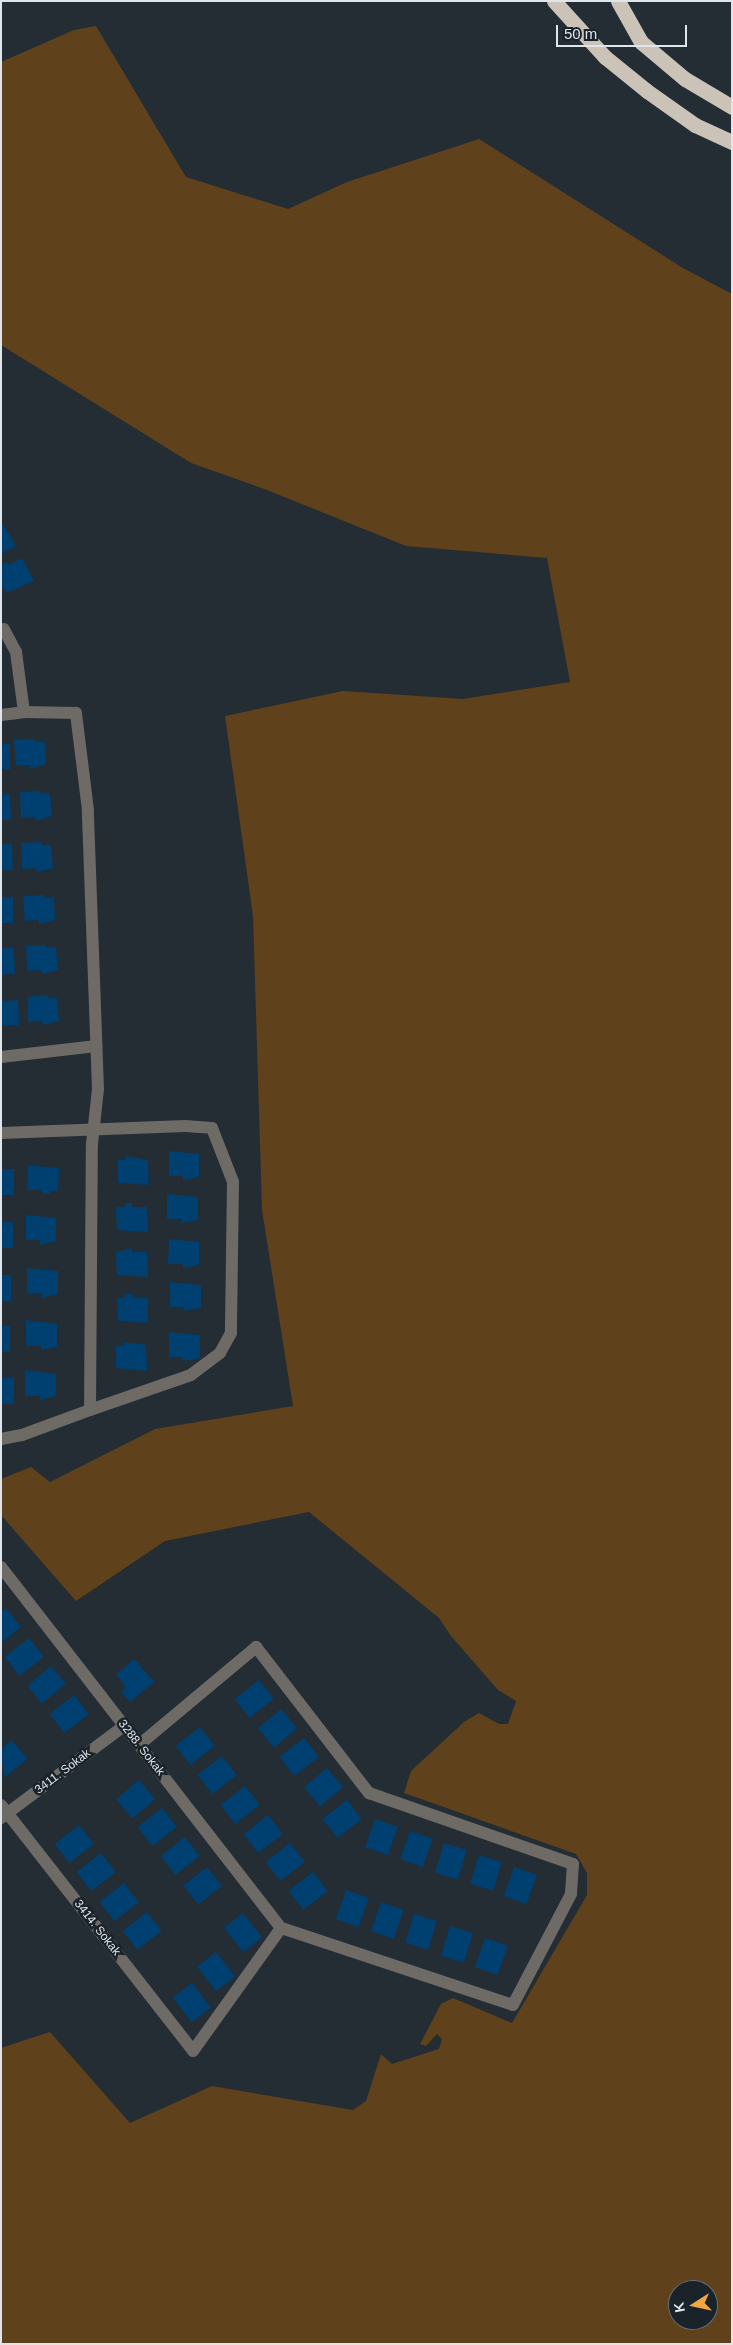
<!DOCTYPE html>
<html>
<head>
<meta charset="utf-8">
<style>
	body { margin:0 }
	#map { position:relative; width:733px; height:2345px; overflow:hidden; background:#242c34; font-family:Helvetica,sans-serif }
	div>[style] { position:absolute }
	.green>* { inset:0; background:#5f411b }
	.building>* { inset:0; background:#004070; transform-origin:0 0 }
	.street>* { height:12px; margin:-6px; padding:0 6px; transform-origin:6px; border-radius:6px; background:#6e6a66 }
	.highway>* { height:15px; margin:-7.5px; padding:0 7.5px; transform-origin:7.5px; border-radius:7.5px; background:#ccc3b8 }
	span { translate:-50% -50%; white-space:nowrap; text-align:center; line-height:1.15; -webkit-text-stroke:5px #1a222a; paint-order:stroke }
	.street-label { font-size:12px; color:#dfe5ea }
	.frame { position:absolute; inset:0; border:2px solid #dfe5ea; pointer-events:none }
	.north { position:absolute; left:668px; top:2280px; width:50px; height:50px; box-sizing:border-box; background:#1a222a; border:1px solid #697077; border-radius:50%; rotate:260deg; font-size:14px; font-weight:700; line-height:20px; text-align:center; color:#dfe5ea }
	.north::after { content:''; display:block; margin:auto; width:18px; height:22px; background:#f1a640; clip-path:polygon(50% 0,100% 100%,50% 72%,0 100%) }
	.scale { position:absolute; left:556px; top:25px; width:131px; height:22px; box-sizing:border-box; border:2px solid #dfe5ea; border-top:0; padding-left:6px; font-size:15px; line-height:18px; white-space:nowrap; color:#dfe5ea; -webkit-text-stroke:4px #1a222a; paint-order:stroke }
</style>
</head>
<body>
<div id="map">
	<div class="green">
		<i style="clip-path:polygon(evenodd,96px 26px,186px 177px,288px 209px,347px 182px,479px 139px,683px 268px,732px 294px,732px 2344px,1px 2344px,1px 2048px,50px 2032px,130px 2123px,212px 2086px,353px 2110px,366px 2101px,381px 2054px,392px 2064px,439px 2049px,442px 2039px,437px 2034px,426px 2046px,420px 2044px,441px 2004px,453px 1998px,512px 2023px,587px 1895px,587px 1873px,576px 1854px,404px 1793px,411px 1771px,464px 1722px,479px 1713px,499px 1724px,508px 1724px,516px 1701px,498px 1690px,451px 1636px,439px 1618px,309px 1512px,165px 1541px,76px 1601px,1px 1515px,1px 1479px,31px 1467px,50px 1482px,155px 1429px,293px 1406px,262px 1210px,253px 916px,225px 716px,343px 691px,463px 699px,570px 682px,547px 558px,406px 546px,267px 490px,191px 463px,1px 345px,1px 62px,74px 30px,96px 26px,678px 2290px,708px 2290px,708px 2320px,678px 2320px,678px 2290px)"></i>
	</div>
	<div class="building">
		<i style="clip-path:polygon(3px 524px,16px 546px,1px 554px,1px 525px)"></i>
		<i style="clip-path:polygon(22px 558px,34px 581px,6px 593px,1px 584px,1px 565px,7px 562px,9px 565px)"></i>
		<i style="clip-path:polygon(35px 739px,35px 742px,45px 742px,46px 764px,30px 769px,30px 765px,16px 766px,14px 740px)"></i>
		<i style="left:1px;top:744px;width:9px;height:25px"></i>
		<i style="clip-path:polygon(41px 791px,41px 794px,50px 793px,52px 816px,36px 821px,35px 817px,21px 818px,20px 792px)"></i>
		<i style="left:10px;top:794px;width:26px;height:9px;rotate:88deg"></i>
		<i style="clip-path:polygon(42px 842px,42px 845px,51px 845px,53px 868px,37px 872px,36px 868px,22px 869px,21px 843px)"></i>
		<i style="left:12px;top:844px;width:26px;height:11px;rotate:88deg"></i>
		<i style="clip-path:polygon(44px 895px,44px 898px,54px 897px,55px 920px,39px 924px,39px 920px,25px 921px,23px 896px)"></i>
		<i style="left:1px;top:897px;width:12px;height:26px"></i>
		<i style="clip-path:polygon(46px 945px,47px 948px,56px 947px,58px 970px,42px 974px,41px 970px,27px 971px,26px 946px)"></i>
		<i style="left:14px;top:948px;width:26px;height:13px;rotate:88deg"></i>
		<i style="clip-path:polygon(48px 995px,48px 998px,57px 998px,59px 1021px,43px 1025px,42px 1021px,28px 1022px,27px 997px)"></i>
		<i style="clip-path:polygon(1px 997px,4px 1001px,18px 1000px,19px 1025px,1px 1026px)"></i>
		<i style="clip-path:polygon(169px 1151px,199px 1154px,199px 1177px,183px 1180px,183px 1176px,169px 1176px)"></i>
		<i style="clip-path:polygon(126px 1156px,148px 1160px,149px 1185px,118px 1183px,118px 1160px,126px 1160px)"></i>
		<i style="clip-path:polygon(28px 1165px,59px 1168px,58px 1191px,50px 1191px,50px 1194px,42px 1194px,42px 1190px,27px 1190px)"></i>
		<i style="left:1px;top:1169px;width:13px;height:26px"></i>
		<i style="clip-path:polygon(167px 1194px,198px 1197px,198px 1220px,182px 1223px,182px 1219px,167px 1219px)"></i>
		<i style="clip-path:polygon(124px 1203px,132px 1203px,132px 1207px,147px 1207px,148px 1232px,117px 1230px,116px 1207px,125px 1207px)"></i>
		<i style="clip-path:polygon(26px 1215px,56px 1218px,56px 1241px,40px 1245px,40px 1240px,26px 1240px)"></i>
		<i style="left:1px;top:1222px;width:12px;height:26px"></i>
		<i style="clip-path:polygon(169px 1239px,199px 1242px,199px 1265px,183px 1268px,183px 1264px,168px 1264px)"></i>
		<i style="clip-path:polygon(132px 1248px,132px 1252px,147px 1252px,148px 1277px,117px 1275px,116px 1252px)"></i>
		<i style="clip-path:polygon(27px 1268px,58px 1271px,58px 1294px,42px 1298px,42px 1293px,27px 1293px)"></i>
		<i style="left:1px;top:1275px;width:10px;height:26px"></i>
		<i style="clip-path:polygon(170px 1282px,201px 1285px,201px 1308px,184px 1311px,184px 1307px,170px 1307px)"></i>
		<i style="clip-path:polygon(125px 1294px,133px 1294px,133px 1298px,148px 1298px,148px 1323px,118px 1321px,117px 1298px,125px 1298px)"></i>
		<i style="clip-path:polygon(26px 1320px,57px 1324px,57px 1347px,41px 1350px,41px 1346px,26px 1346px)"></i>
		<i style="left:1px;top:1326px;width:9px;height:26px"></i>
		<i style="clip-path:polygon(169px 1332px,200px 1335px,200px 1358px,183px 1361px,183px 1357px,169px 1357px)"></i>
		<i style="clip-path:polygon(124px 1342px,146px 1345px,147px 1371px,116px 1368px,116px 1346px,124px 1345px)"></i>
		<i style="clip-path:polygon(25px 1370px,56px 1374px,56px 1396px,40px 1400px,40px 1396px,25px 1396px)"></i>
		<i style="left:1px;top:1378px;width:13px;height:26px"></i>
		<i style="clip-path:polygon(6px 1608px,21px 1627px,1px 1643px,1px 1612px)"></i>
		<i style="left:29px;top:1638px;width:24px;height:31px;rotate:52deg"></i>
		<i style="clip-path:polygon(134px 1659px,154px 1682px,130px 1702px,121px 1692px,126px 1687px,116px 1675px)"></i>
		<i style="left:51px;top:1666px;width:23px;height:31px;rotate:50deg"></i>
		<i style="left:259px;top:1680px;width:24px;height:31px;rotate:52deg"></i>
		<i style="left:74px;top:1695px;width:24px;height:31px;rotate:52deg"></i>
		<i style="left:281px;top:1709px;width:25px;height:30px;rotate:50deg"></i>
		<i style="left:200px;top:1727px;width:24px;height:31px;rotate:52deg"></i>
		<i style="left:304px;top:1738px;width:24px;height:31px;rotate:52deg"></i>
		<i style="clip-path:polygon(12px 1740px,27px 1759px,4px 1778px,1px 1749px)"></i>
		<i style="left:222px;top:1756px;width:24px;height:31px;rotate:52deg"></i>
		<i style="left:327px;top:1768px;width:25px;height:30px;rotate:50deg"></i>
		<i style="left:139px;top:1780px;width:25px;height:30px;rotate:50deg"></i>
		<i style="left:245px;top:1786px;width:24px;height:31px;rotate:52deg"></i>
		<i style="left:347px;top:1800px;width:24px;height:31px;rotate:52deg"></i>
		<i style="left:162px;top:1808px;width:24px;height:31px;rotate:52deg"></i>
		<i style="left:268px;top:1815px;width:24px;height:31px;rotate:52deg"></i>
		<i style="left:375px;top:1819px;width:24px;height:30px;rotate:19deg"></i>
		<i style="left:79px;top:1825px;width:24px;height:31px;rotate:52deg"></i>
		<i style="left:410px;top:1831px;width:24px;height:30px;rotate:19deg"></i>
		<i style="left:185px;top:1837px;width:24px;height:31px;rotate:52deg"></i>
		<i style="left:290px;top:1843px;width:24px;height:31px;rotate:52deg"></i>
		<i style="left:444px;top:1843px;width:24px;height:31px;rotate:17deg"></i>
		<i style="left:101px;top:1853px;width:24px;height:31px;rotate:52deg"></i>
		<i style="left:479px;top:1855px;width:24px;height:30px;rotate:17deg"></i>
		<i style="left:207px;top:1867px;width:24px;height:30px;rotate:52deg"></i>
		<i style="left:514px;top:1867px;width:24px;height:31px;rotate:19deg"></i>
		<i style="left:313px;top:1872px;width:24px;height:31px;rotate:52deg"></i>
		<i style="left:124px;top:1883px;width:24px;height:31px;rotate:52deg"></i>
		<i style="left:346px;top:1890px;width:24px;height:31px;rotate:19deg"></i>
		<i style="left:381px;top:1902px;width:24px;height:31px;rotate:19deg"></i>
		<i style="left:147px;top:1912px;width:24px;height:31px;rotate:52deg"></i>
		<i style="left:243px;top:1913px;width:31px;height:24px;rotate:52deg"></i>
		<i style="left:414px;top:1914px;width:24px;height:30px;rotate:17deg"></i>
		<i style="left:450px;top:1926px;width:24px;height:31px;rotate:17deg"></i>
		<i style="left:485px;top:1938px;width:24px;height:31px;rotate:19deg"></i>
		<i style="left:216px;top:1952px;width:31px;height:24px;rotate:52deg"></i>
		<i style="left:192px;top:1983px;width:31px;height:24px;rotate:53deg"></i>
	</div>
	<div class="street">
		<i style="left:1px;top:715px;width:23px;rotate:-7deg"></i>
		<i style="left:1px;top:1057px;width:96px;rotate:-6.6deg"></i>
		<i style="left:1px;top:1133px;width:184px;rotate:-2.2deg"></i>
		<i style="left:185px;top:1126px;width:27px;rotate:4deg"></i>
		<i style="left:212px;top:1128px;width:58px;rotate:68.7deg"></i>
		<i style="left:233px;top:1182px;width:151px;rotate:90.8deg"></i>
		<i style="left:231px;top:1333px;width:23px;rotate:119deg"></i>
		<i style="left:220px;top:1353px;width:36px;rotate:143deg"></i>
		<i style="left:191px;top:1375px;width:107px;rotate:160.9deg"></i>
		<i style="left:1px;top:1439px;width:21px;rotate:-11deg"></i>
		<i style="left:22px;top:1435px;width:72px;rotate:-20.2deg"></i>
		<i style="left:90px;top:1410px;width:266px;rotate:-89.6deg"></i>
		<i style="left:92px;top:1144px;width:55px;rotate:-83.8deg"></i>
		<i style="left:98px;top:1089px;width:279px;rotate:-92.1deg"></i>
		<i style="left:88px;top:810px;width:98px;rotate:-97.1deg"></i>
		<i style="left:76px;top:713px;width:52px;rotate:-178.9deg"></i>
		<i style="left:24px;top:712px;width:61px;rotate:-97.6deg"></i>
		<i style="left:16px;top:652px;width:26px;rotate:-118deg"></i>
		<i style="left:1px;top:1567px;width:457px;rotate:52.2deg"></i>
		<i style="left:139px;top:1745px;width:153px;rotate:-39.9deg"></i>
		<i style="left:256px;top:1647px;width:185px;rotate:52.3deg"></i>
		<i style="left:369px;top:1793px;width:216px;rotate:19.2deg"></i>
		<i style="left:573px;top:1864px;width:30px;rotate:94deg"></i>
		<i style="left:571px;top:1894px;width:125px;rotate:117.6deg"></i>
		<i style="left:513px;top:2005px;width:244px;rotate:-161.6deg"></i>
		<i style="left:1px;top:1805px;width:312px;rotate:52deg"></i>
		<i style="left:193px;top:2051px;width:151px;rotate:-54.4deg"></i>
		<i style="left:1px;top:1818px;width:154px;rotate:-36.8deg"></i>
	</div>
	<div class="highway">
		<i style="left:554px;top:1px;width:76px;rotate:47.7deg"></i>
		<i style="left:605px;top:57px;width:54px;rotate:39deg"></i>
		<i style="left:647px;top:91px;width:59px;rotate:35.3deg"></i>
		<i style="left:695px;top:125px;width:41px;rotate:24.7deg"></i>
		<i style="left:618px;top:1px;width:47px;rotate:60.7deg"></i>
		<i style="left:641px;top:42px;width:57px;rotate:40.1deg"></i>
		<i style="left:685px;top:79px;width:55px;rotate:30.8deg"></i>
	</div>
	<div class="street-label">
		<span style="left:141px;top:1748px;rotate:52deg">3288. Sokak</span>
		<span style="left:63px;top:1772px;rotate:-37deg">3411. Sokak</span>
		<span style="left:97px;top:1928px;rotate:52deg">3414. Sokak</span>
	</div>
	<div class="frame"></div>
	<div class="north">K</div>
	<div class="scale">50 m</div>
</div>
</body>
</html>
